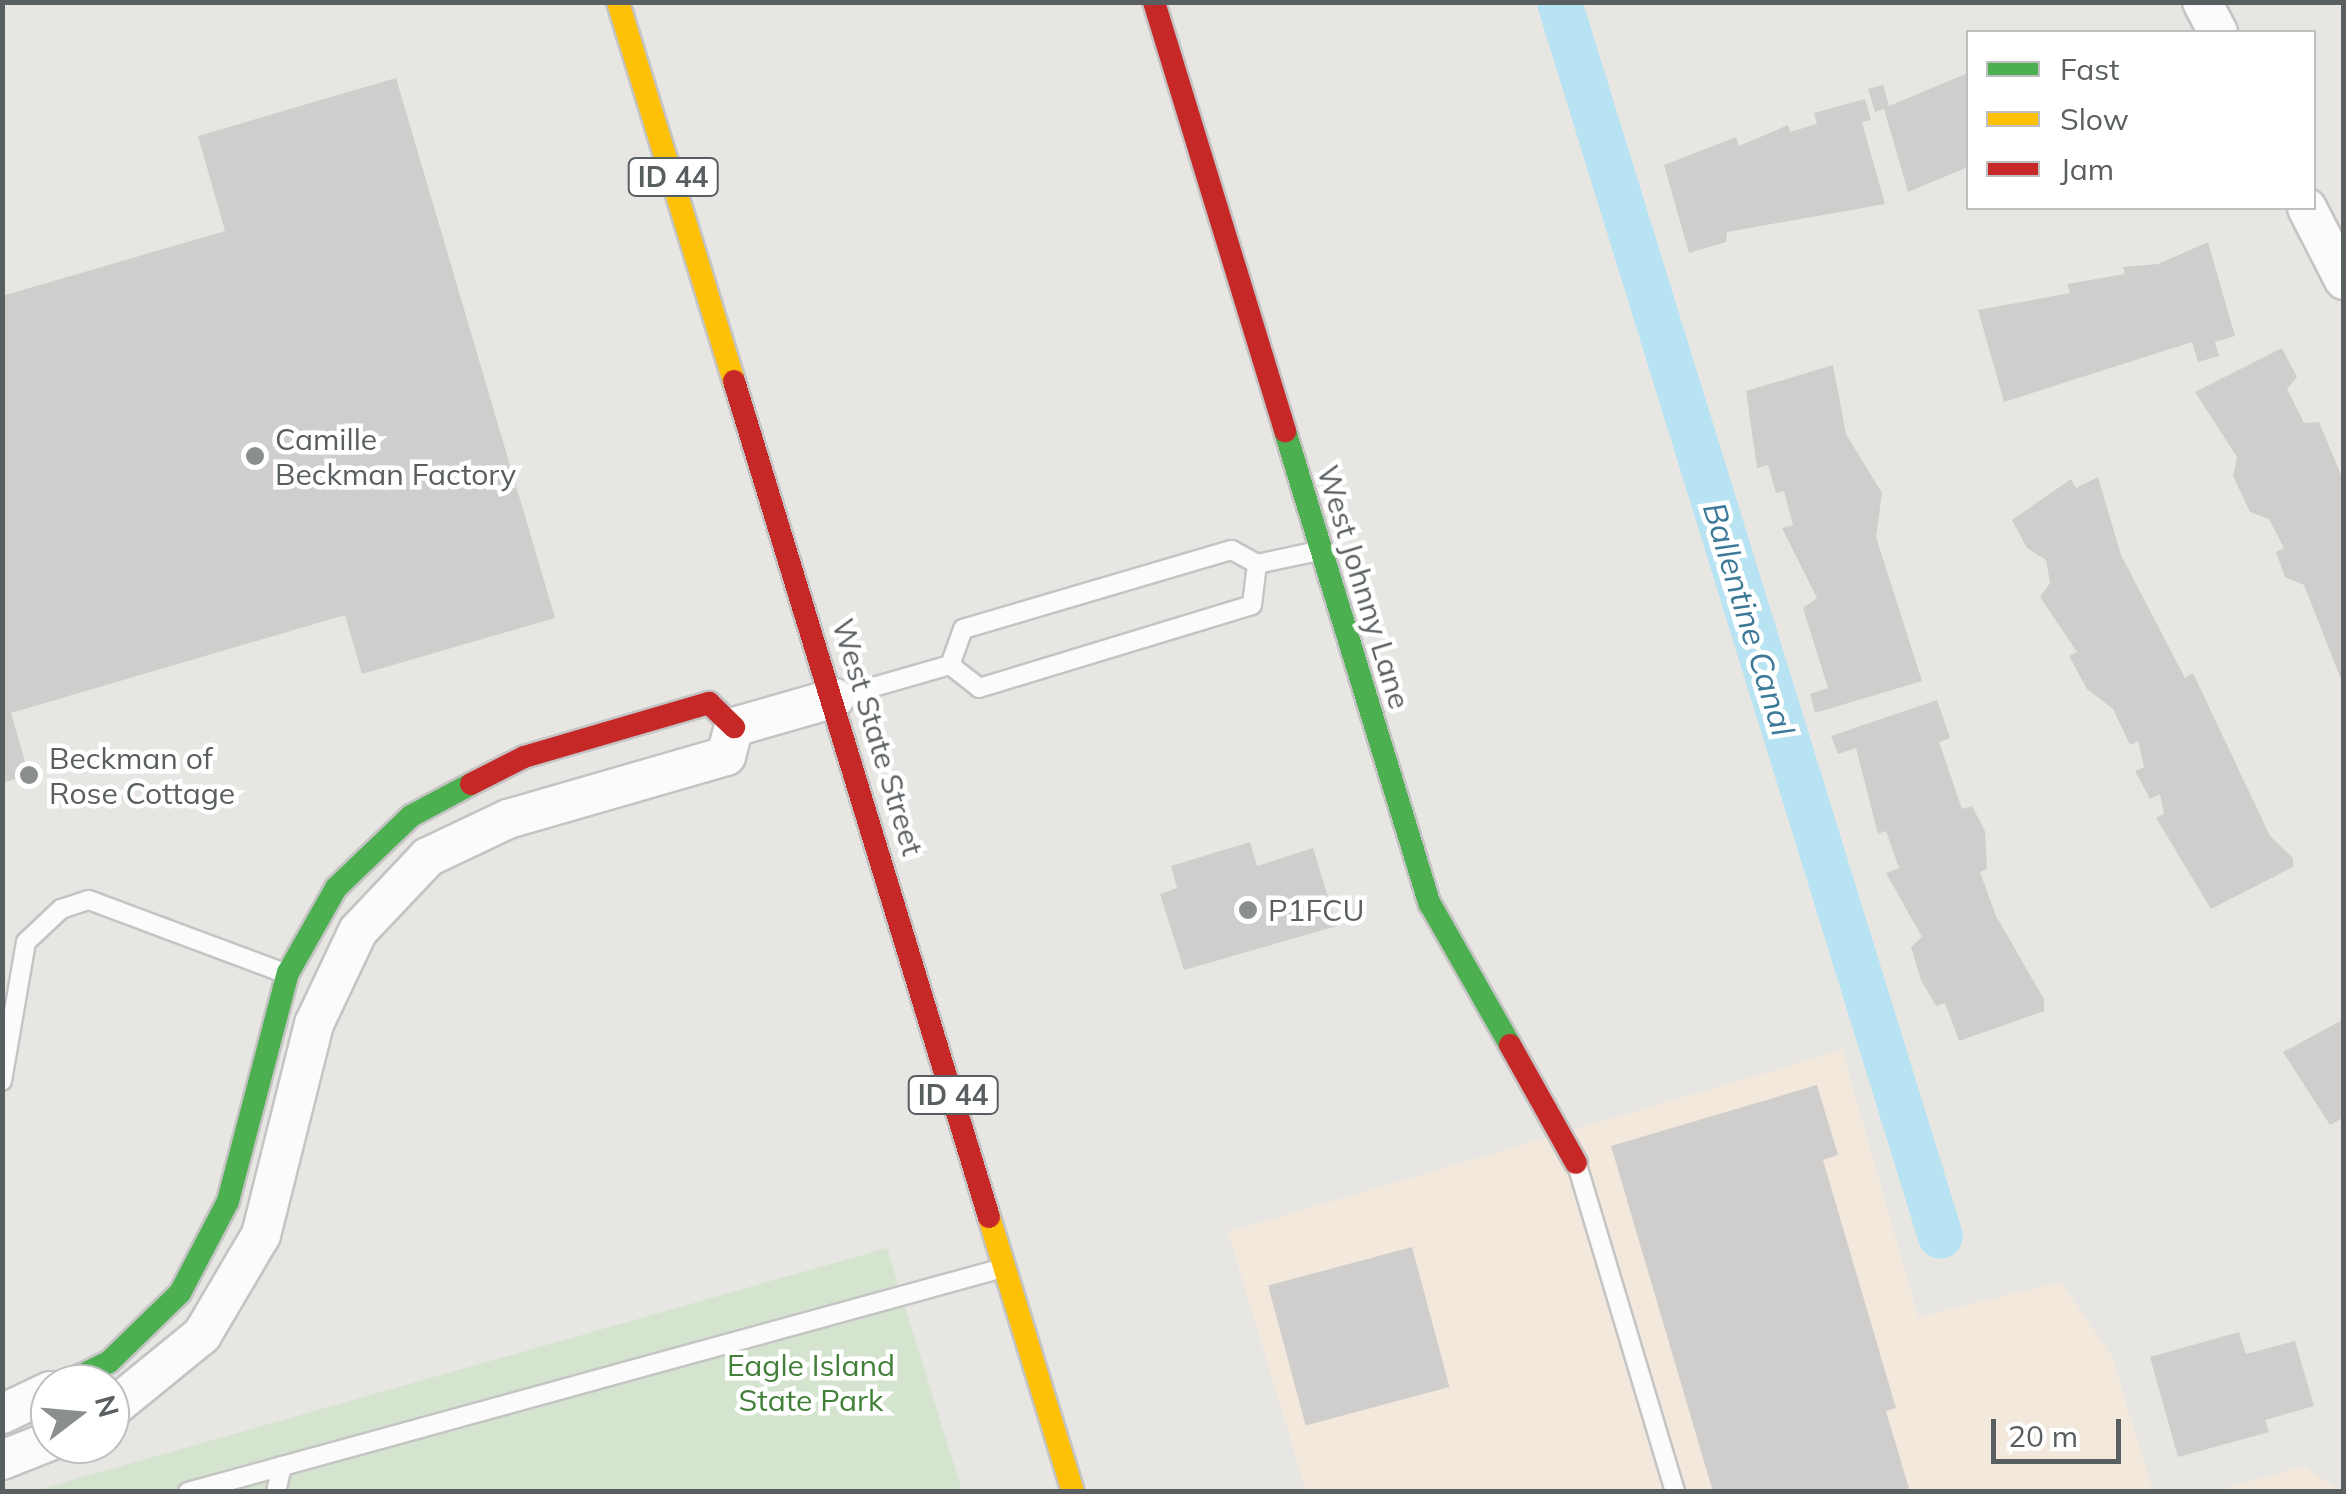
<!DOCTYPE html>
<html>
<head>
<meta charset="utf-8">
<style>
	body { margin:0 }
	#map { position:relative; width:2346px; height:1494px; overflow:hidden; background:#e8e6e3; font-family:Mulish,sans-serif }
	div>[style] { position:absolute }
	.commercial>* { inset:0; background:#f2e9dc }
	.green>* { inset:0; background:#d4e4cf }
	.canal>* { height:45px; margin:-22.5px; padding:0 22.5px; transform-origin:22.5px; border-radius:22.5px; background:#b7e3f2 }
	.building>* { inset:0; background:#d0cecd; transform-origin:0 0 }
	.roads { filter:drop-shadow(2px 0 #c4c4c4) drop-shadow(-2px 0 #c4c4c4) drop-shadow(0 2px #c4c4c4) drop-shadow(0 -2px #c4c4c4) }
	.lane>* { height:18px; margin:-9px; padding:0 9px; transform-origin:9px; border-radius:9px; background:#fcfbfb }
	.street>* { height:38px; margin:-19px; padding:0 19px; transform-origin:19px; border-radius:19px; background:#fcfbfb }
	.fast>* { height:22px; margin:-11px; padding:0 11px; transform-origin:11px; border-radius:11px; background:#4caf50 }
	.slow>* { height:22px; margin:-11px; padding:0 11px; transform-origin:11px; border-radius:11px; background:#ffc107 }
	.jam>* { height:22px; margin:-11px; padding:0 11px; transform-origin:11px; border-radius:11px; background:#c62828 }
	.dots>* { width:28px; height:28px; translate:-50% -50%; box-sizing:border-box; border:5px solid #fff; border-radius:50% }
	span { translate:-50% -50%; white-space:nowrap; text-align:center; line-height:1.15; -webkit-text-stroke:9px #fff; paint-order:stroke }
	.shield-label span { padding:2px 8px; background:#fff; border:2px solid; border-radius:8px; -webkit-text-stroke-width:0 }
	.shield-label { font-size:28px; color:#595e61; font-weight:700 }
	.poi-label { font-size:30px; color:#595e61 }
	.left { translate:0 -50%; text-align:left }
	.street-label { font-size:30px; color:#595e61 }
	.park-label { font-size:30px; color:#428039 }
	.water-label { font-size:32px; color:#3c7998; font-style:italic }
	.frame { position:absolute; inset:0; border:5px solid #595e61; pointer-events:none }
	.legend { position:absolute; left:1966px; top:30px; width:350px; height:180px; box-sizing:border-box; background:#fff; border:2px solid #bdbfc0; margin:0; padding:12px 18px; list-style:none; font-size:30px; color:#595e61 }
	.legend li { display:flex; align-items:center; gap:20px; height:50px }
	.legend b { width:50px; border:2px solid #bdbfc0 }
	.north { position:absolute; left:30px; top:1364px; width:100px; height:100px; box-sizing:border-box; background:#fff; border:2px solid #bdbfc0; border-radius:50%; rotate:74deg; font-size:28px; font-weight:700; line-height:40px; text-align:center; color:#595e61 }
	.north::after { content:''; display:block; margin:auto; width:35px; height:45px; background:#8b8e8e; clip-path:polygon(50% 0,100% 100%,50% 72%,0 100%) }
	.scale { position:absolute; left:1991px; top:1419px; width:130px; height:45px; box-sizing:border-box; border:5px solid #595e61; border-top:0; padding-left:12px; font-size:30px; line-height:35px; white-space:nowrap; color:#595e61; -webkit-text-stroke:8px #fff; paint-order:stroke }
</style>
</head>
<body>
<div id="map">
	<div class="commercial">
		<i style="clip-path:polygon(1842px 1050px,1918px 1317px,2061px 1282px,2112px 1357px,2153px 1491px,1306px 1491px,1228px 1232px)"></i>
		<i style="clip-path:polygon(2303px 1467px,2343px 1491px,2213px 1491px)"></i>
	</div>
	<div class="green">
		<i style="clip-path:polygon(887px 1248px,962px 1491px,30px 1492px)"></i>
	</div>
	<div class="canal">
		<i style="left:1559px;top:2px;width:1291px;rotate:72.84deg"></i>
	</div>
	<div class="building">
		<i style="clip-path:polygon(1968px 73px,1968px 167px,1908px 192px,1884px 109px,1875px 112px,1868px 89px,1883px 85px,1889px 106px)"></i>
		<i style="clip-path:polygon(396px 78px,555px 618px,362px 674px,345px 615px,11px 713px,29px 775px,2px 783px,2px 296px,225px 231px,198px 136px)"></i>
		<i style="clip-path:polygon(1865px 99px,1871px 120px,1862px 122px,1885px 204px,1727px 232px,1726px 242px,1689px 253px,1664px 165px,1736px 137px,1739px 146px,1788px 125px,1790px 132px,1817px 124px,1814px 113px)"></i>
		<i style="clip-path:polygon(2208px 242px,2235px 336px,2215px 342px,2219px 356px,2198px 362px,2192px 342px,2004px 402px,1978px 310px,2070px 293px,2067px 284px,2125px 274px,2123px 267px,2158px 264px)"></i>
		<i style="clip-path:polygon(2282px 348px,2297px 377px,2287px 389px,2304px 423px,2319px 422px,2344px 482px,2344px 687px,2304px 585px,2285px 577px,2276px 552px,2284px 548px,2269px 519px,2250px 512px,2233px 476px,2237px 457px,2195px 392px)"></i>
		<i style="clip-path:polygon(1833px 365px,1846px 434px,1882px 493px,1876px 537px,1922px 681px,1815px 713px,1810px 694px,1828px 688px,1803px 608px,1817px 598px,1782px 528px,1793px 525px,1784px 491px,1776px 493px,1768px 465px,1757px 468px,1746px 391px)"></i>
		<i style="clip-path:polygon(2098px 477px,2121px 555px,2185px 678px,2193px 673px,2270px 836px,2293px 858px,2293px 867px,2211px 909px,2156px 818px,2164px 814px,2160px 794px,2150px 799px,2135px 771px,2144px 767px,2138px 741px,2130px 745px,2113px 709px,2087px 689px,2069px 656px,2077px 652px,2040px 597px,2050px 583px,2046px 560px,2027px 548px,2012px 520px,2071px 479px,2076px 488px)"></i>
		<i style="clip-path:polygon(1937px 700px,1950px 738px,1939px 742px,1962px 809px,1972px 806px,1985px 831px,1987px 869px,1980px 872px,1996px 916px,2044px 999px,2044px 1011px,1959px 1041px,1945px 1003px,1936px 1006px,1921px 980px,1911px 947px,1922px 937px,1886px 873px,1899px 868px,1886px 831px,1878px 834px,1856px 748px,1838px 754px,1831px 736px)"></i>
		<i style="clip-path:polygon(1250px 842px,1257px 866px,1313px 848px,1337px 926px,1184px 970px,1160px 894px,1177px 888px,1171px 866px)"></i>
		<i style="clip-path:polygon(2344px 1019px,2344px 1117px,2330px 1125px,2283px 1052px)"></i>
		<i style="clip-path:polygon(1817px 1085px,1838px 1155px,1823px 1160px,1896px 1408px,1886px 1411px,1910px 1492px,1713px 1492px,1611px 1146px)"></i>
		<i style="left:1412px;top:1247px;width:145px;height:149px;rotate:75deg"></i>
		<i style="clip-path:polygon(2239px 1332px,2246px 1354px,2295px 1341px,2314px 1406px,2265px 1420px,2269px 1432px,2178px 1457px,2150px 1357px)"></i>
	</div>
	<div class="roads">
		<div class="lane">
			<i style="left:950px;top:665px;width:38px;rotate:-70deg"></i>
			<i style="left:963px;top:629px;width:280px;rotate:-16.4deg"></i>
			<i style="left:1232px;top:550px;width:29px;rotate:29deg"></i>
			<i style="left:1257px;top:564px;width:62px;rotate:-12deg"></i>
			<i style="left:950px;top:665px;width:37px;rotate:38deg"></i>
			<i style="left:979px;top:688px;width:285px;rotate:-16.9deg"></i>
			<i style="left:1252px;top:605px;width:41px;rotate:-83deg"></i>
			<i style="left:835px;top:698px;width:120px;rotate:-16deg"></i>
			<i style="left:2px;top:1081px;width:141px;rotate:-80.2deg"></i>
			<i style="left:26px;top:942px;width:48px;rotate:-43.3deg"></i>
			<i style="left:61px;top:909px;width:29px;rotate:-18deg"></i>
			<i style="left:89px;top:900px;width:206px;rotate:20.5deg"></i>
			<i style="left:1578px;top:1168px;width:338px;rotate:73.3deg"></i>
			<i style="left:188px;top:1492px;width:841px;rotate:-15.37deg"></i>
			<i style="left:276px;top:1492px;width:27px;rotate:-77deg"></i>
		</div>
		<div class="street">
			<i style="left:2202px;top:2px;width:34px;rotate:62deg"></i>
			<i style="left:2307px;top:208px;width:81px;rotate:62.8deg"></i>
			<i style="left:110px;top:1410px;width:119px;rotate:-39.2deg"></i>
			<i style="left:202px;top:1335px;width:116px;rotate:-59.5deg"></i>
			<i style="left:261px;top:1235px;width:218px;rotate:-75.9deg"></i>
			<i style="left:314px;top:1024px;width:103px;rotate:-64.7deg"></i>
			<i style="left:358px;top:931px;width:102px;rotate:-46.6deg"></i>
			<i style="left:428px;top:857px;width:89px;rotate:-25.4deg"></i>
			<i style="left:508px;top:819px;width:227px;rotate:-16.1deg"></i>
			<i style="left:726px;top:756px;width:30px;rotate:-75deg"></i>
			<i style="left:734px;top:727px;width:105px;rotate:-16deg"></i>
			<i style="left:2px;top:1414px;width:53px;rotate:-25.6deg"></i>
			<i style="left:2px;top:1460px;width:52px;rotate:-21.6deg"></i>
		</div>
		<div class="fast">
			<i style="left:1285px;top:431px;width:495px;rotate:73deg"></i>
			<i style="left:1430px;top:904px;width:162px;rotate:60.4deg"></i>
			<i style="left:64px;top:1384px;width:50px;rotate:-26.1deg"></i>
			<i style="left:109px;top:1362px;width:99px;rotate:-44.2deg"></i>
			<i style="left:180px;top:1293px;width:104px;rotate:-62.4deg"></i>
			<i style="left:228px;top:1201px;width:236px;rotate:-75.3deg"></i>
			<i style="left:288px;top:973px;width:98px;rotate:-60.5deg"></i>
			<i style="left:336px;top:888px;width:104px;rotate:-43.8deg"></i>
			<i style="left:411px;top:816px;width:68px;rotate:-28.1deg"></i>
		</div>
		<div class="slow">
			<i style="left:618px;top:2px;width:396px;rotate:73deg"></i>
			<i style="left:989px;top:1217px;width:288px;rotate:73deg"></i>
		</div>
		<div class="jam">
			<i style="left:1154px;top:2px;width:449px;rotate:73deg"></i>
			<i style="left:734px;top:381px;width:874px;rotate:73.04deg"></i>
			<i style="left:471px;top:784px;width:59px;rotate:-27deg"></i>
			<i style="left:524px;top:757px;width:193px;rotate:-16.3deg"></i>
			<i style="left:709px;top:703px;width:35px;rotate:44deg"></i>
			<i style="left:1510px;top:1045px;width:135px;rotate:60.8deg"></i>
		</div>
	</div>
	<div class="dots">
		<i style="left:255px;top:456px;background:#8b8e8e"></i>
		<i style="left:29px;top:775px;background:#8b8e8e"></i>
		<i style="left:1248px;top:910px;background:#8b8e8e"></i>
	</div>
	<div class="shield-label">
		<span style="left:673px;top:177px">ID 44</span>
		<span style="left:953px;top:1095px">ID 44</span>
	</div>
	<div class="poi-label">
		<span class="left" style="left:275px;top:456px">Camille<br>Beckman Factory</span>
		<span class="left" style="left:49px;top:775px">Beckman of<br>Rose Cottage</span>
		<span class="left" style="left:1268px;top:910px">P1FCU</span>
	</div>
	<div class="street-label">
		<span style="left:1364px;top:587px;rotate:73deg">West Johnny Lane</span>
		<span style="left:878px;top:737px;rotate:73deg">West State Street</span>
	</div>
	<div class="park-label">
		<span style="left:811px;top:1382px">Eagle Island<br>State Park</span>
	</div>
	<div class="water-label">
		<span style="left:1749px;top:619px;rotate:73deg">Ballentine Canal</span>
	</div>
	<div class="frame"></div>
	<ul class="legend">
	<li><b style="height:12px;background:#4caf50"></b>Fast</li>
	<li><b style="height:12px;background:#ffc107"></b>Slow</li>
	<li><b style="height:12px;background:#c62828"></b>Jam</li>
	</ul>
	<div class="north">N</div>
	<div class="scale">20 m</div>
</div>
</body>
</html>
